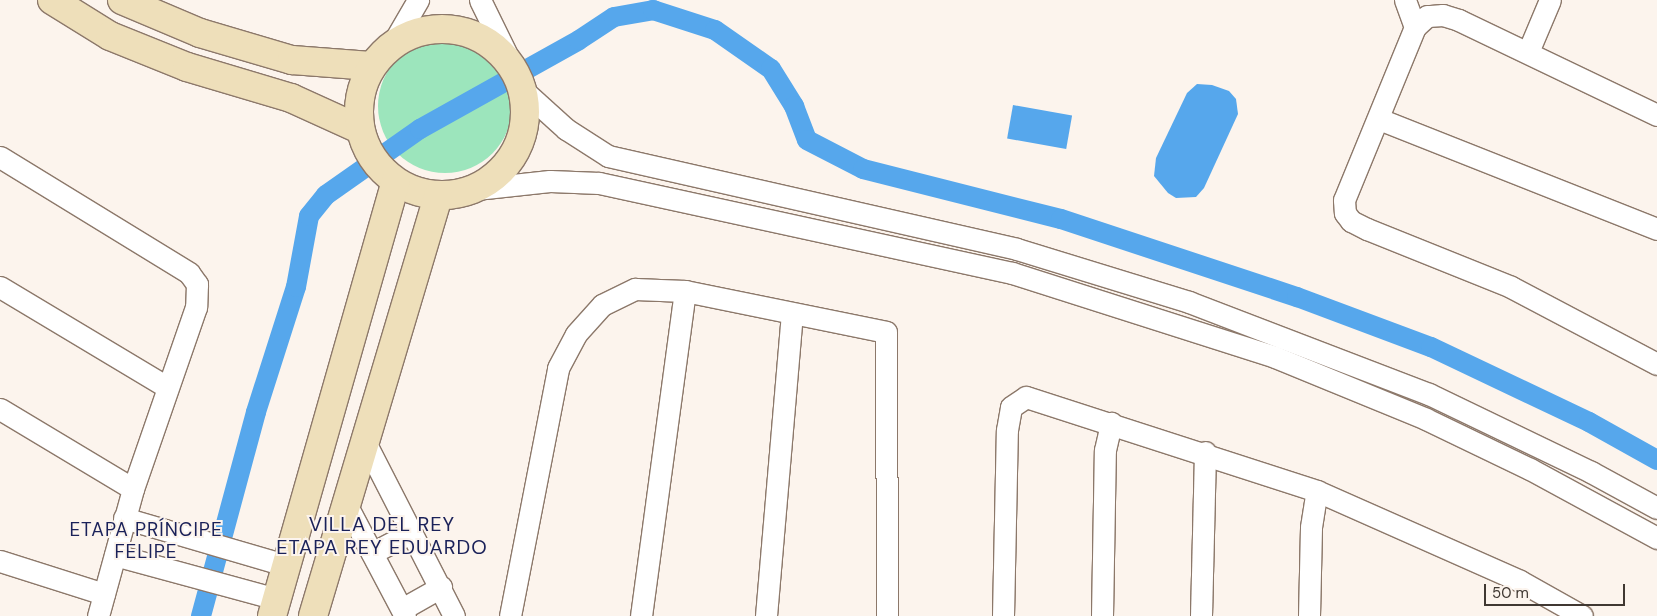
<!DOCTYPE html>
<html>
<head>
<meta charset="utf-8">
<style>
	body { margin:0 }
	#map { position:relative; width:1657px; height:616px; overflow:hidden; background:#fcf4ed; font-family:"DM Sans",sans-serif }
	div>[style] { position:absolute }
	.green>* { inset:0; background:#9ce5bc }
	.round { border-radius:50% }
	.water>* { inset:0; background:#56a7ec; transform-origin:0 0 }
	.canal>* { height:20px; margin:-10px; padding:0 10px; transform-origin:10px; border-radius:10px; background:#56a7ec }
	.roads { filter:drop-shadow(1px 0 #8c786a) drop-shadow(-1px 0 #8c786a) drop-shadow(0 1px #8c786a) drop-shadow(0 -1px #8c786a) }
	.street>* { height:21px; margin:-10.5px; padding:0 10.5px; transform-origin:10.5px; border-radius:10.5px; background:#fff }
	.secondary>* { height:28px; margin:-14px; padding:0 14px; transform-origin:14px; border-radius:14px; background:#eedfba }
	.secondary>.ring { margin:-14px; padding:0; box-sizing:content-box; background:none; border:28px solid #eedfba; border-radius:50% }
	span { translate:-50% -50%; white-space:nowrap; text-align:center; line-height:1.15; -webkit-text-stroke:4px #fcf4ed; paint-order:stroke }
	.neighbourhood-label { font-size:19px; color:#1a2159; letter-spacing:1px }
	.quarter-label { font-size:20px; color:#1a2159; letter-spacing:1px }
	.scale { position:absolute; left:1484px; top:584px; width:141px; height:22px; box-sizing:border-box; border:2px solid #403832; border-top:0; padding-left:6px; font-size:15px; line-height:18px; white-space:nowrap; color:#403832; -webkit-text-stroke:4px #fcf4ed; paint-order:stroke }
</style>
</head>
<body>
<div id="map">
	<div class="green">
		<i class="round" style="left:378px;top:39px;width:134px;height:134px"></i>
	</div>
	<div class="water">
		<i style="clip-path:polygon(1197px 84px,1212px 85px,1229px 91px,1236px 99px,1238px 114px,1204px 188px,1196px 197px,1176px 198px,1168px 193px,1154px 176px,1156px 158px,1187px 93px)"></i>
		<i style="left:1013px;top:105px;width:60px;height:34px;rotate:10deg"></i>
	</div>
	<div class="canal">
		<i style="left:201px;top:616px;width:211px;rotate:-74.9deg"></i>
		<i style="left:256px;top:412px;width:131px;rotate:-72.3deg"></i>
		<i style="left:296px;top:287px;width:72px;rotate:-79.6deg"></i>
		<i style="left:309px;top:216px;width:27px;rotate:-51deg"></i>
		<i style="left:326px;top:195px;width:115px;rotate:-35.1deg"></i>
		<i style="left:420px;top:129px;width:182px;rotate:-29.2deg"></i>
		<i style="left:579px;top:40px;width:42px;rotate:-33.3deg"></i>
		<i style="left:614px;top:17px;width:40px;rotate:-10deg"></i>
		<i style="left:653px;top:10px;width:65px;rotate:17.9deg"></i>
		<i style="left:715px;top:30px;width:68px;rotate:34.9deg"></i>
		<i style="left:771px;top:69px;width:44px;rotate:58.1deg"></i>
		<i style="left:794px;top:106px;width:36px;rotate:69deg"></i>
		<i style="left:807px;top:140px;width:63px;rotate:27.4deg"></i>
		<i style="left:863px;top:169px;width:204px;rotate:14.2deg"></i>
		<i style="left:1061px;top:219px;width:249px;rotate:18.3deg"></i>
		<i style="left:1297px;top:297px;width:143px;rotate:20.5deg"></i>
		<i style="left:1431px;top:347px;width:175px;rotate:25.4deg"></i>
		<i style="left:1589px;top:422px;width:78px;rotate:29.2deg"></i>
	</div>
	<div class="roads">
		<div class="street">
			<i style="left:480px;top:0;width:68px;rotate:63.8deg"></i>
			<i style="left:1405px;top:0;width:29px;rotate:70deg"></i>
			<i style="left:393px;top:43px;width:50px;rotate:-59.8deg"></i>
			<i style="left:1528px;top:52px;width:56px;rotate:-67.1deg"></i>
			<i style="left:524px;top:91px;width:57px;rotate:42.1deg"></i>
			<i style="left:566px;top:129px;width:50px;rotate:32.7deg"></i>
			<i style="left:608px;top:156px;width:419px;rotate:12.8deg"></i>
			<i style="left:1017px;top:249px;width:180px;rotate:17.1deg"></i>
			<i style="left:1189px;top:302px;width:257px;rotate:21deg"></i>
			<i style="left:1429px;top:394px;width:180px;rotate:25.7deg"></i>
			<i style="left:1591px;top:472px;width:75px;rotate:28.6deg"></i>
			<i style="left:1657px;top:115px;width:220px;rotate:-154.4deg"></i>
			<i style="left:1459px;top:20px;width:17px;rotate:-163deg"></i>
			<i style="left:1443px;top:15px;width:16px;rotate:176deg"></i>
			<i style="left:1427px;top:16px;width:16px;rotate:137deg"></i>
			<i style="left:1415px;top:27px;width:187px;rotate:112.3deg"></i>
			<i style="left:1344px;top:200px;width:13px;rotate:86deg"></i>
			<i style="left:1345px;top:213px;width:10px;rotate:53deg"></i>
			<i style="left:1351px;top:221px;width:18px;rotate:27deg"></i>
			<i style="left:1367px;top:229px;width:155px;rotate:21.9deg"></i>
			<i style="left:1511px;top:287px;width:165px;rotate:27.8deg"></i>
			<i style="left:1379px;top:119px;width:299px;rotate:21.6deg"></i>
			<i style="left:0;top:157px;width:222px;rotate:31.5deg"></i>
			<i style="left:189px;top:273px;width:14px;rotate:54deg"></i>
			<i style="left:197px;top:284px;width:23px;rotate:92deg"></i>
			<i style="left:196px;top:307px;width:193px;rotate:109.1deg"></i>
			<i style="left:133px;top:489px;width:132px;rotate:105.4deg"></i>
			<i style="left:476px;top:189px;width:74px;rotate:-6.2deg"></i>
			<i style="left:550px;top:181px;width:49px;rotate:2.3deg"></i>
			<i style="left:599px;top:183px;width:423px;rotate:12.3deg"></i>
			<i style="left:1012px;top:273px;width:276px;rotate:17.7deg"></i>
			<i style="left:1275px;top:357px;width:163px;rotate:22.3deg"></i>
			<i style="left:1426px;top:419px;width:115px;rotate:25.7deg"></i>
			<i style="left:1530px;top:469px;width:145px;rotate:28.5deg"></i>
			<i style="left:0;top:287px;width:195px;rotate:30.9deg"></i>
			<i style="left:0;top:409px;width:155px;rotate:31deg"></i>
			<i style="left:366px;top:444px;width:193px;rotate:62.9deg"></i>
			<i style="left:347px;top:506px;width:124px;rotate:62.2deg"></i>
			<i style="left:124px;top:518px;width:168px;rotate:16.3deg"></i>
			<i style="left:372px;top:553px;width:45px;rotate:-27.7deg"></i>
			<i style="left:115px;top:555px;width:168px;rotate:15.2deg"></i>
			<i style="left:0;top:561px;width:109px;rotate:17.6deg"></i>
			<i style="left:402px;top:609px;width:45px;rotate:-29.4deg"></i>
			<i style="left:510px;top:616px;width:253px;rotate:-79deg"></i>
			<i style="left:558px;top:368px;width:38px;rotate:-62deg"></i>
			<i style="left:576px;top:334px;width:39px;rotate:-48deg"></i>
			<i style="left:602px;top:305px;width:37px;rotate:-26deg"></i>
			<i style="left:635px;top:289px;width:50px;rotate:2.3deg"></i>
			<i style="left:685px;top:291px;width:205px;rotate:11.5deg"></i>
			<i style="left:886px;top:332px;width:284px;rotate:89.8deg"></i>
			<i style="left:641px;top:616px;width:328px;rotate:-82.3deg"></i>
			<i style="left:766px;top:616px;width:303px;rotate:-85.1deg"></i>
			<i style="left:1003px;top:616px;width:186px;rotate:-88.8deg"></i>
			<i style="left:1007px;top:430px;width:23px;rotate:-80deg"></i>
			<i style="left:1011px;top:407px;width:18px;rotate:-34deg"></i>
			<i style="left:1026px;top:397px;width:306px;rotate:17.9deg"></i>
			<i style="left:1317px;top:491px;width:222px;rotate:23.9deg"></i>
			<i style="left:1520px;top:581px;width:71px;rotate:29.4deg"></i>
			<i style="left:1102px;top:616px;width:166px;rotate:-89deg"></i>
			<i style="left:1105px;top:450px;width:28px;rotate:-77deg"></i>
			<i style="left:1201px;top:616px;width:164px;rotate:-88.6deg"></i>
			<i style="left:1309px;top:616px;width:89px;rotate:-88.7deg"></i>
			<i style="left:1311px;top:527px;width:36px;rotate:-81deg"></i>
		</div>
		<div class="secondary">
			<i style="left:52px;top:0;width:68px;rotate:31.8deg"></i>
			<i style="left:110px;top:36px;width:83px;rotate:21.9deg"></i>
			<i style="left:187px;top:67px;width:109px;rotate:16.6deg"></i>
			<i style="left:291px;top:98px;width:75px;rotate:24.5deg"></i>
			<i style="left:122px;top:0;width:85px;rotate:22.9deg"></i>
			<i style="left:200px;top:33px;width:96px;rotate:16.4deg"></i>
			<i style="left:292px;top:60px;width:79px;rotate:4.3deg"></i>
			<i class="ring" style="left:359px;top:29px;width:138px;height:138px"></i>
			<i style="left:272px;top:616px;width:451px;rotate:-74.1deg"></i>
			<i style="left:313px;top:616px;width:438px;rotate:-73.4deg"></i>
		</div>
	</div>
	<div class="neighbourhood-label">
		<span style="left:146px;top:541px">ETAPA PRÍNCIPE<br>FELIPE</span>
	</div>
	<div class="quarter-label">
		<span style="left:382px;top:536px">VILLA DEL REY<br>ETAPA REY EDUARDO</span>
	</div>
	<div class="scale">50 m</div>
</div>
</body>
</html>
